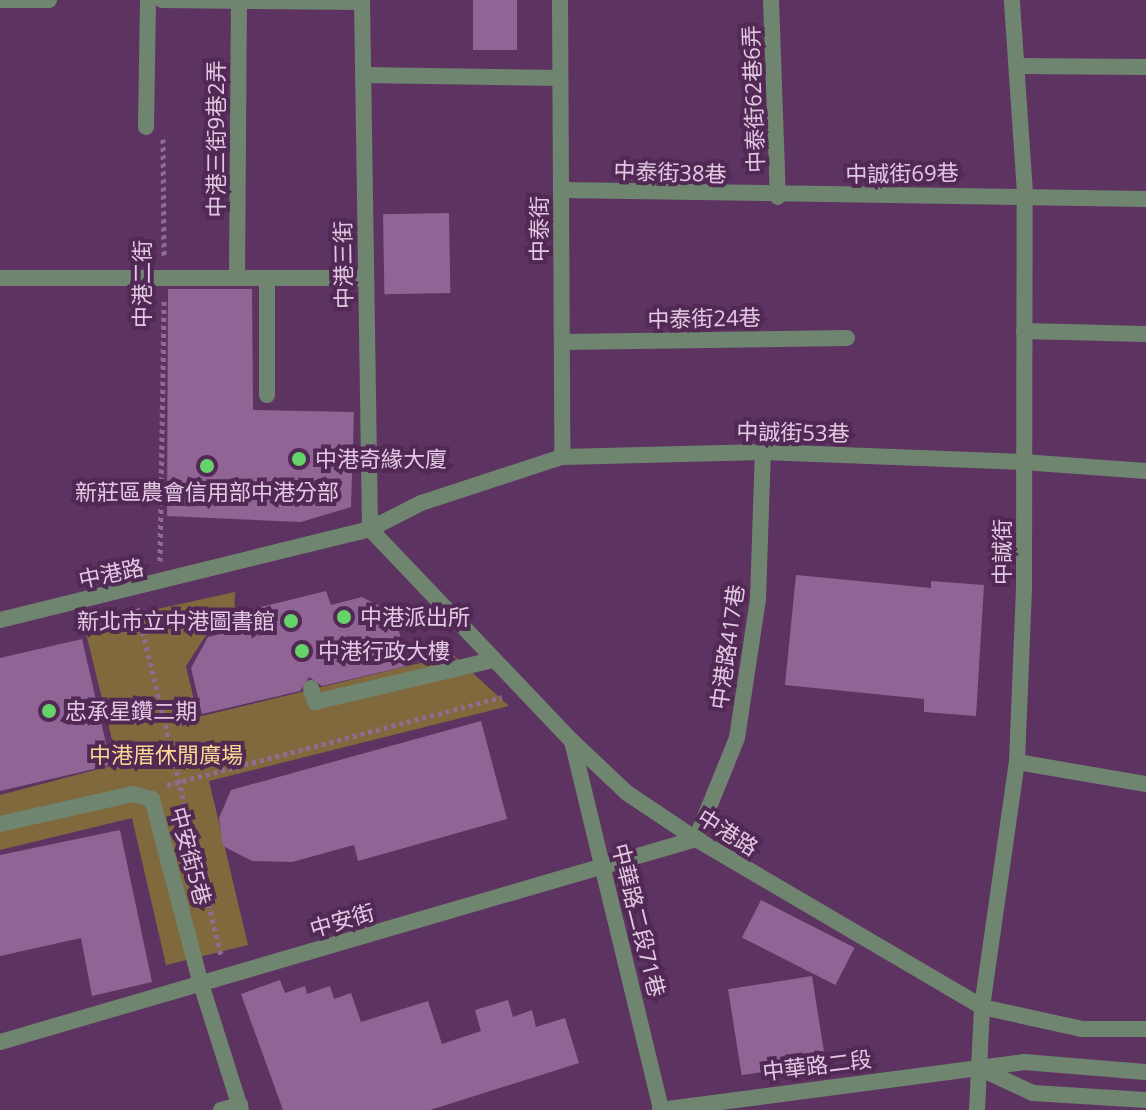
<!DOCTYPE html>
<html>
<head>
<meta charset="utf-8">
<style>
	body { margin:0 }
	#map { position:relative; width:1146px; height:1110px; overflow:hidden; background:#5d3461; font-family:"Open Sans","Noto Sans TC",sans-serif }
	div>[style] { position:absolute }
	.green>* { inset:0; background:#80693c }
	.building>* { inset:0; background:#906494; transform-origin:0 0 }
	.path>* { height:5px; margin-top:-2.5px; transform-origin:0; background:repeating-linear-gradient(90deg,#8f6c92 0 4px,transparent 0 8px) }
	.service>* { height:16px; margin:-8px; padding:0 8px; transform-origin:8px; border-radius:8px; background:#70856f }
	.minor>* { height:16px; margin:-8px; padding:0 8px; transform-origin:8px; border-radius:8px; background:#70856f }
	.tertiary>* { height:16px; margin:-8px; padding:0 8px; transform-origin:8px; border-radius:8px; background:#70856f }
	.dots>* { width:22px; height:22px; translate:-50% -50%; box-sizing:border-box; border:4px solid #522955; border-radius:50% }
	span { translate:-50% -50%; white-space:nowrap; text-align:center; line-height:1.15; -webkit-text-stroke:8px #522955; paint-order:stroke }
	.street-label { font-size:22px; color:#e2c9e3 }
	.poi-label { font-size:22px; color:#e2c9e3 }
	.left { translate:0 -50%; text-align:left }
	.right { translate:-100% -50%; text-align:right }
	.park-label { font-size:22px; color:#fbd892 }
</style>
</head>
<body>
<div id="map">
	<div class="green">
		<i style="clip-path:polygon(235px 592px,234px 621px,210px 629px,186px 666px,198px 717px,453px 655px,509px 706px,209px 781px,248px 945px,166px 965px,132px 818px,0 850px,0 795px,118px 764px,84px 625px)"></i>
	</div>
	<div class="building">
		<i style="left:473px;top:0;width:44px;height:50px"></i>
		<i style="left:449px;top:213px;width:80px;height:66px;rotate:89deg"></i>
		<i style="clip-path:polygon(168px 289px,252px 289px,253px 410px,354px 412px,351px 507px,301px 522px,167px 516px)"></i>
		<i style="clip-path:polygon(796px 575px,931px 588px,931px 581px,984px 585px,976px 716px,924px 712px,924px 699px,785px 685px)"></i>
		<i style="clip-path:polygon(326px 591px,331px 605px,362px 597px,395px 614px,407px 666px,322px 686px,309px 677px,300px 691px,202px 714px,191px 668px,208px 637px,241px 629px,237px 613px)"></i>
		<i style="clip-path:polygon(82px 639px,111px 765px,0 791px,0 658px)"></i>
		<i style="clip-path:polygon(481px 721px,507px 819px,358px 861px,354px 845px,292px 862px,252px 861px,223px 846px,219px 818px,231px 790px)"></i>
		<i style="clip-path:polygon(120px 830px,152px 982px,92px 996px,81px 938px,0 956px,0 855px)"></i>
		<i style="left:761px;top:900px;width:105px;height:42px;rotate:27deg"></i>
		<i style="left:812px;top:976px;width:87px;height:85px;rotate:81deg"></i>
		<i style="clip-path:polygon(280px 980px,285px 993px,305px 986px,307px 994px,330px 986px,334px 999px,351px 993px,361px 1022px,428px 1001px,442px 1044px,481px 1031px,475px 1010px,508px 1000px,513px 1017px,532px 1010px,536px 1027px,565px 1018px,579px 1063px,430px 1110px,283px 1110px,241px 994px)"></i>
	</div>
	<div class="path">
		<i style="left:163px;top:139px;width:118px;rotate:89.5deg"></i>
		<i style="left:160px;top:561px;width:262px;rotate:-89.1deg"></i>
		<i style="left:137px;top:608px;width:358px;rotate:76.4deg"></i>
		<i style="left:167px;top:785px;width:346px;rotate:-14.7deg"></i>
	</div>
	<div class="service">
		<i style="left:0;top:0;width:49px"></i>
		<i style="left:162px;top:0;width:200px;rotate:0.6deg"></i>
		<i style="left:771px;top:0;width:197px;rotate:88deg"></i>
		<i style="left:1017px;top:66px;width:129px;rotate:0.4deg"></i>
		<i style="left:363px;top:75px;width:197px;rotate:0.9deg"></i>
		<i style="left:561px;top:190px;width:585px;rotate:0.88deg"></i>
		<i style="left:0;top:278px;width:365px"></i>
		<i style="left:237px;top:278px;width:277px;rotate:-89.6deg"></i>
		<i style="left:1024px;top:331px;width:122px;rotate:1.4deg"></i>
		<i style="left:562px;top:342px;width:285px;rotate:-0.8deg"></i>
		<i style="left:267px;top:395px;width:117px;rotate:-90deg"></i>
		<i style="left:1023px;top:462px;width:123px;rotate:4.2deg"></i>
		<i style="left:1017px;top:762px;width:131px;rotate:9.7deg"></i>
		<i style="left:696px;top:839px;width:109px;rotate:-67.9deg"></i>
		<i style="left:737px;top:738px;width:141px;rotate:-81.4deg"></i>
		<i style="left:758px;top:599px;width:147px;rotate:-88.1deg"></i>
		<i style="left:201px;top:984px;width:132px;rotate:72.4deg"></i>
		<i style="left:221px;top:1110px;width:20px;rotate:-15deg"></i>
	</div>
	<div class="minor">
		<i style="left:362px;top:0;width:529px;rotate:89.13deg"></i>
		<i style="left:370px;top:529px;width:57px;rotate:-27deg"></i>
		<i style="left:421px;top:503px;width:148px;rotate:-18.1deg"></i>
		<i style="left:562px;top:457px;width:201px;rotate:-1.4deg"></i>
		<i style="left:763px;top:452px;width:260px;rotate:2.2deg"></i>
		<i style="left:560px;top:0;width:457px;rotate:89.7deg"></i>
		<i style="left:146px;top:127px;width:127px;rotate:-89.1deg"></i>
		<i style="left:311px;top:688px;width:15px;rotate:74deg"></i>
		<i style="left:315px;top:702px;width:182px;rotate:-13.3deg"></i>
		<i style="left:572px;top:741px;width:380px;rotate:76.4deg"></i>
		<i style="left:0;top:824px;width:136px;rotate:-12.7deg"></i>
		<i style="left:133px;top:794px;width:20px;rotate:15deg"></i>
		<i style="left:152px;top:799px;width:191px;rotate:75.2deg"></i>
		<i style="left:0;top:1042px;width:725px;rotate:-16.26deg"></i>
		<i style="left:977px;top:1110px;width:103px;rotate:-87.2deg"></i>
		<i style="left:982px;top:1007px;width:247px;rotate:-81.9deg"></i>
		<i style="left:1017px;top:762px;width:178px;rotate:-87.7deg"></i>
		<i style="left:1024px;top:584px;width:391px;rotate:-89.9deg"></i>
		<i style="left:1025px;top:193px;width:193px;rotate:-93.9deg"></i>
	</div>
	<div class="tertiary">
		<i style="left:0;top:620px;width:381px;rotate:-13.8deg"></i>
		<i style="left:370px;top:529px;width:293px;rotate:46.4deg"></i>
		<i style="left:572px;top:741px;width:76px;rotate:43.4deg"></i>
		<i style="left:627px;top:793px;width:83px;rotate:33.7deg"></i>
		<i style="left:696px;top:839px;width:332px;rotate:30.4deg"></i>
		<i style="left:982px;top:1007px;width:102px;rotate:12.4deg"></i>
		<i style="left:1082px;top:1029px;width:64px"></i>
		<i style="left:981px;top:1069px;width:57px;rotate:24.8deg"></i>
		<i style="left:1033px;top:1093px;width:113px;rotate:3.5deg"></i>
		<i style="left:660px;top:1110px;width:367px;rotate:-7.5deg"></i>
		<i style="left:1024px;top:1062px;width:122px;rotate:4.7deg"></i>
	</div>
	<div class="dots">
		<i style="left:299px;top:459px;background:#64d468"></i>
		<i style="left:207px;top:466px;background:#64d468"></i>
		<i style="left:344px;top:617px;background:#64d468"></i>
		<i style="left:291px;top:621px;background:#64d468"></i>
		<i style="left:302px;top:651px;background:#64d468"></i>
		<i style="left:49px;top:711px;background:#64d468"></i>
	</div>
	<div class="street-label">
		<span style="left:753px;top:99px;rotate:-92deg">中泰街62巷6弄</span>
		<span style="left:216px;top:139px;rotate:-90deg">中港三街9巷2弄</span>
		<span style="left:670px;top:172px;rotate:2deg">中泰街38巷</span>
		<span style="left:902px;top:173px;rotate:-1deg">中誠街69巷</span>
		<span style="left:539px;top:229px;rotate:-90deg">中泰街</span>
		<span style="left:343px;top:265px;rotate:-91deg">中港三街</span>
		<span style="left:142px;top:284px;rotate:-90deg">中港二街</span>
		<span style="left:704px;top:318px;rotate:-1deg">中泰街24巷</span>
		<span style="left:793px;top:432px;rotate:1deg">中誠街53巷</span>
		<span style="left:1002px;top:552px;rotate:-90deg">中誠街</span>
		<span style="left:111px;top:573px;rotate:-12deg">中港路</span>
		<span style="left:727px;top:647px;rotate:-82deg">中港路417巷</span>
		<span style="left:728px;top:832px;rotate:32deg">中港路</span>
		<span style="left:191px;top:856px;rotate:75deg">中安街5巷</span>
		<span style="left:342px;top:920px;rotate:-16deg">中安街</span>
		<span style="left:639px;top:920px;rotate:76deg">中華路二段71巷</span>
		<span style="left:817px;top:1065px;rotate:-7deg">中華路二段</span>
	</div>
	<div class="poi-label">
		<span class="left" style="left:315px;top:459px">中港奇緣大廈</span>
		<span style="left:207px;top:492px">新莊區農會信用部中港分部</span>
		<span class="left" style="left:360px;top:617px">中港派出所</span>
		<span class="right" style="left:275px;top:621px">新北市立中港圖書館</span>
		<span class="left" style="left:318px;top:651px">中港行政大樓</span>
		<span class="left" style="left:65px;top:711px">忠承星鑽二期</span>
	</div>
	<div class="park-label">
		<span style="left:166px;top:755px">中港厝休閒廣場</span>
	</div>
</div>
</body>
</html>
